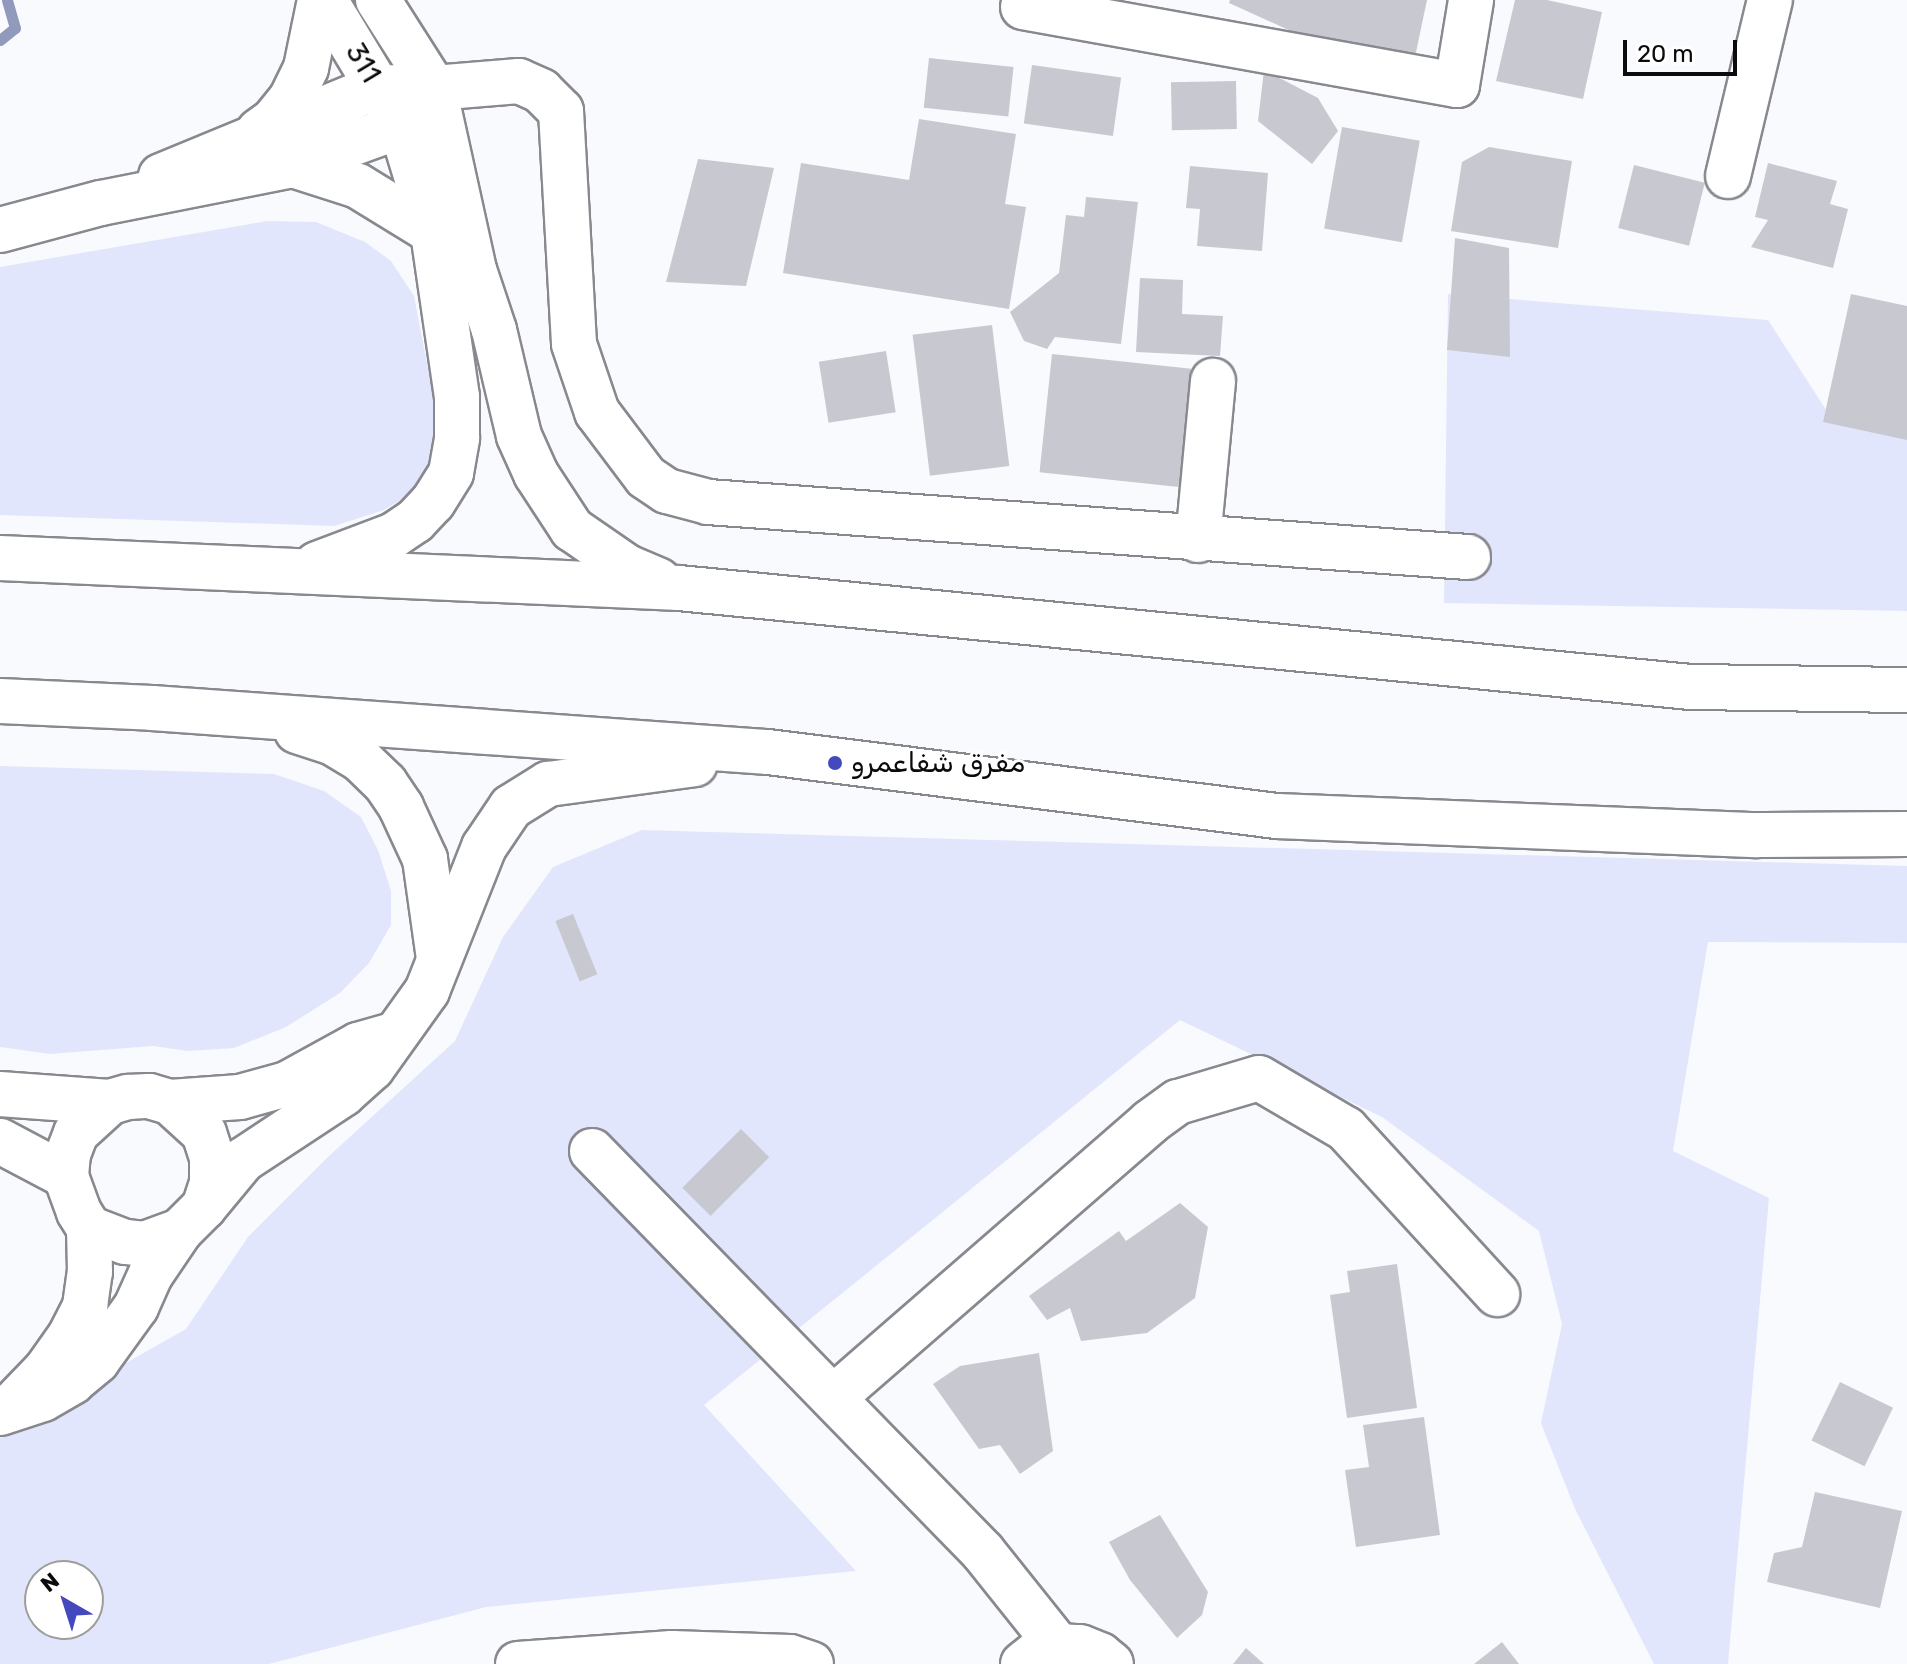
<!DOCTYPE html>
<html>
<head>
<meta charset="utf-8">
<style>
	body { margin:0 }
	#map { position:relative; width:1907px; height:1664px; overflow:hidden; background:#f9fafe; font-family:Rubik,Cairo,sans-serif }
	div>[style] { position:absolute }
	.green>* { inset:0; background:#e1e6fc }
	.stream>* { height:11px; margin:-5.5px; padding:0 5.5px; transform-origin:5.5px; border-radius:5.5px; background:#9199bd }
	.building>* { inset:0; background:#c8c9d0; transform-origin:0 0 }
	.roads { filter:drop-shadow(2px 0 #88898f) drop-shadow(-2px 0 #88898f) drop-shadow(0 2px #88898f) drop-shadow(0 -2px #88898f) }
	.minor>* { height:44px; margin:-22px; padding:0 22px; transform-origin:22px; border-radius:22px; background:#fff }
	.tertiary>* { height:44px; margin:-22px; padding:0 22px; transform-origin:22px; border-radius:22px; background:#fff }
	.trunk>* { height:44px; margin:-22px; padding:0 22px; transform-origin:22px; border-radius:22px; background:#fff }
	.dots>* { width:22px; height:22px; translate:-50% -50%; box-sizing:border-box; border:4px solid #fff; border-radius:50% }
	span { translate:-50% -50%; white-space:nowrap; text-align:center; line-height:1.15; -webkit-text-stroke:6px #fff; paint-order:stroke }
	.street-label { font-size:28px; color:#0b0b0d }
	.poi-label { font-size:28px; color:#0b0b0d }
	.left { translate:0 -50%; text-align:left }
	.north { position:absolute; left:24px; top:1560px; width:80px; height:80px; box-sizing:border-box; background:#fff; border:2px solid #9d9d9e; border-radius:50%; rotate:321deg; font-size:22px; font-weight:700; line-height:32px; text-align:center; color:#0b0b0d }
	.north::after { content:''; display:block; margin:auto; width:28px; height:36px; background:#4549be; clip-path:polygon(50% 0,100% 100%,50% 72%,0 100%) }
	.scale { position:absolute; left:1623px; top:40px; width:114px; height:36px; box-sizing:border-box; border:4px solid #0b0b0d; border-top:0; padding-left:10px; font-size:24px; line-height:28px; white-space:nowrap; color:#0b0b0d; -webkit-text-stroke:6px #fff; paint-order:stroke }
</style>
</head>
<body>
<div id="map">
	<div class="green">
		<i style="clip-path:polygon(267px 221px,316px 222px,365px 242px,391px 261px,414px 296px,437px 416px,433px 454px,414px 492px,384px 510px,334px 526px,0 515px,0 267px)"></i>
		<i style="clip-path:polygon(1448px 294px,1768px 320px,1832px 419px,1907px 434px,1907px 611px,1444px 603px)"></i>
		<i style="clip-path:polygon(0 766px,274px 774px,324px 791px,361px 817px,378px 850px,391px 891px,391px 925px,369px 963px,340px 993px,286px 1027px,234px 1048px,188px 1051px,153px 1046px,50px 1054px,0 1047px)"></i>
		<i style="clip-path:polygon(evenodd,642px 830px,1907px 866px,1907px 943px,1708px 942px,1673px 1151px,1769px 1198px,1728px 1664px,1654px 1664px,1575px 1509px,1541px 1423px,1562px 1324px,1539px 1231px,1382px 1117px,1180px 1020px,704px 1405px,856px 1571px,486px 1607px,269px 1664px,0 1664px,0 1426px,64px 1398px,186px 1329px,248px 1237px,329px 1156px,455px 1041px,503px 937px,553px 867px,642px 830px,40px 1576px,88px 1576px,88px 1624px,40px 1624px,40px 1576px)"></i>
	</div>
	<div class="stream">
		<i style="left:0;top:40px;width:19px;rotate:-39deg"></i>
		<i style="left:15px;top:28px;width:29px;rotate:-106deg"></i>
	</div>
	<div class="building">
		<i style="clip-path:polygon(1230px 0,1427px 0,1411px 76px,1370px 67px,1229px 3px)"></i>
		<i style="clip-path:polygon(1515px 0,1547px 0,1602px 12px,1583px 99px,1496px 81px)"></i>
		<i style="left:929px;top:58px;width:85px;height:50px;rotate:6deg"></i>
		<i style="left:1032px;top:65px;width:90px;height:59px;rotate:8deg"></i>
		<i style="clip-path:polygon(1264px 70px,1318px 98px,1338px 131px,1312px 164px,1258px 121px)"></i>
		<i style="left:1236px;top:81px;width:48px;height:65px;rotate:89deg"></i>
		<i style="clip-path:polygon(919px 119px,1016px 134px,1005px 204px,1026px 207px,1009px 309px,783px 273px,801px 163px,909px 180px)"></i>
		<i style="left:1342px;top:127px;width:79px;height:103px;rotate:10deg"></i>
		<i style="clip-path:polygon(1489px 147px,1572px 161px,1558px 248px,1451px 231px,1462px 162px)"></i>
		<i style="clip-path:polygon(698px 159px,774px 168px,746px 286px,666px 282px)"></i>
		<i style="clip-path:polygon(1768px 163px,1837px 181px,1830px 204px,1848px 209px,1833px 268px,1751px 247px,1768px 220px,1755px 217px)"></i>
		<i style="left:1634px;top:165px;width:73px;height:65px;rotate:14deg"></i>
		<i style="clip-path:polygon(1190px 166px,1268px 173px,1262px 251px,1197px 246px,1200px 209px,1186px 208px)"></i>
		<i style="clip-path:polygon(1086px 197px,1138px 202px,1121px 344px,1055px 337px,1047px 349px,1024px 341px,1010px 312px,1059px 273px,1066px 215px,1084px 217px)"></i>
		<i style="clip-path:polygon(1455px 238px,1509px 248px,1510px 357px,1447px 350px)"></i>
		<i style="clip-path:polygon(1140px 278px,1183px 280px,1182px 314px,1223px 316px,1220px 356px,1136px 352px)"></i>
		<i style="clip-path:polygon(1851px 294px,1907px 306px,1907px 440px,1823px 422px)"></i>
		<i style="left:992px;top:325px;width:142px;height:80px;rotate:83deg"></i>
		<i style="left:886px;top:351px;width:62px;height:68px;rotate:81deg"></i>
		<i style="left:1052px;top:354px;width:140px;height:119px;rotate:6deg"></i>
		<i style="left:573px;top:914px;width:65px;height:19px;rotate:68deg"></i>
		<i style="left:741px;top:1129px;width:40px;height:83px;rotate:45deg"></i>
		<i style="clip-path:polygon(1180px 1203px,1208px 1227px,1195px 1298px,1147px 1333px,1081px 1341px,1070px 1308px,1047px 1320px,1029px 1296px,1119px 1231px,1126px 1241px)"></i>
		<i style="clip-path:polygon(1397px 1264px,1417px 1408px,1347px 1418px,1330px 1295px,1350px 1292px,1347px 1271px)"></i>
		<i style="clip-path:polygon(1039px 1353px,1053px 1451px,1020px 1474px,1000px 1445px,979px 1449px,933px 1384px,960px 1366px)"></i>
		<i style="left:1840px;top:1382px;width:59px;height:65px;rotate:26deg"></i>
		<i style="clip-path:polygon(1424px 1417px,1440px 1535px,1356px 1547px,1345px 1470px,1369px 1467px,1363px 1425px)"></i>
		<i style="clip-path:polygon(1815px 1492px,1902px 1511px,1880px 1608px,1767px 1582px,1774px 1553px,1802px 1547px)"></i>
		<i style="clip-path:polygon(1160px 1515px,1208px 1592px,1202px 1615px,1177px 1638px,1130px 1580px,1109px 1542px)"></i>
		<i style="clip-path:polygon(1502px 1642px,1519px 1664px,1474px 1664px)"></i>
		<i style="clip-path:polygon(1246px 1648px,1264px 1664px,1233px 1664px)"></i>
	</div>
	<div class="roads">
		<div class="minor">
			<i style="left:1023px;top:7px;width:441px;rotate:10.2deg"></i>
			<i style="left:1457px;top:85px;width:86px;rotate:-80.6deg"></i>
			<i style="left:434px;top:88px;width:85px;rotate:-4.7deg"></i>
			<i style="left:519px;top:81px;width:24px;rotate:24deg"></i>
			<i style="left:541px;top:91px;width:28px;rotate:45deg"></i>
			<i style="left:561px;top:111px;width:233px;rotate:86.8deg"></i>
			<i style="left:574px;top:344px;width:72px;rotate:71.3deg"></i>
			<i style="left:597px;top:412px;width:81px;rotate:53deg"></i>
			<i style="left:646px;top:477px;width:25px;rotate:34deg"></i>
			<i style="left:667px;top:491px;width:42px;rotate:15deg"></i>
			<i style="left:708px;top:502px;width:762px;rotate:4.14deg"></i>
			<i style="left:1728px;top:176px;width:181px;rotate:-76.6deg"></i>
			<i style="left:1198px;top:540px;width:160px;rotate:-84.6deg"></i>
			<i style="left:592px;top:1151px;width:560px;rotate:45.72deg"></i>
			<i style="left:983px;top:1552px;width:120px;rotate:51.4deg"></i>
			<i style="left:834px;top:1397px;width:419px;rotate:-41deg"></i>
			<i style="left:1150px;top:1122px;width:34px;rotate:-36deg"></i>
			<i style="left:1178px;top:1102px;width:84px;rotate:-16.5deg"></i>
			<i style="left:1259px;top:1078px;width:101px;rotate:30.4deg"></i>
			<i style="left:1346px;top:1129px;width:224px;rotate:47.5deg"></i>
			<i style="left:15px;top:1402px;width:45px;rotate:-45.9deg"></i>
			<i style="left:46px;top:1370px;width:42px;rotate:-54.8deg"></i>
			<i style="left:70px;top:1336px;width:34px;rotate:-63deg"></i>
			<i style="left:85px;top:1306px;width:34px;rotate:-82deg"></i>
			<i style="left:90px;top:1272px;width:44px;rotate:-91.3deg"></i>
			<i style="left:0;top:1413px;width:45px;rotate:-18deg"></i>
			<i style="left:43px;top:1399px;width:34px;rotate:-30deg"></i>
			<i style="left:72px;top:1382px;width:33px;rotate:-40deg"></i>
			<i style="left:97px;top:1361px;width:67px;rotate:-54.2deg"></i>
			<i style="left:136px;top:1307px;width:36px;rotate:-66deg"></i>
			<i style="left:151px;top:1274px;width:52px;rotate:-56deg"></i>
			<i style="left:518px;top:1664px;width:154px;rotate:-4.1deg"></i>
			<i style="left:672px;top:1653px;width:118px;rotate:1.9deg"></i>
			<i style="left:790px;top:1657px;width:22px;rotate:18deg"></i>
			<i style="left:1023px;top:1664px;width:18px;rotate:-38deg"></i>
			<i style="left:1037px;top:1653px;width:22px;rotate:-18deg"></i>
			<i style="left:1058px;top:1646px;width:22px;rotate:3deg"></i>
			<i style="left:1080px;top:1647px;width:22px;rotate:22deg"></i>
			<i style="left:1100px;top:1655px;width:14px;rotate:39deg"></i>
		</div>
		<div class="tertiary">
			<i style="left:325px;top:0;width:130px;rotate:58.9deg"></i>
			<i style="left:378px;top:0;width:104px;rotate:57.5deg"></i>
			<i style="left:259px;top:131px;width:17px;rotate:-36deg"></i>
			<i style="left:273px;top:121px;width:28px;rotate:-51deg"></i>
			<i style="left:291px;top:99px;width:34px;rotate:-64deg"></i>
			<i style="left:306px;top:68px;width:69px;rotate:-78.4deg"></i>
			<i style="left:161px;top:176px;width:234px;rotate:-22.4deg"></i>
			<i style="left:377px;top:87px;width:57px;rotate:1deg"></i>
			<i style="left:0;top:230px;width:105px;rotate:-15deg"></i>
			<i style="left:101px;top:203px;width:196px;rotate:-11.2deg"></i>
			<i style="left:293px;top:165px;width:115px;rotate:-19.9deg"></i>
			<i style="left:401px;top:126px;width:50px;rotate:-49deg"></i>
			<i style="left:0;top:1094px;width:110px;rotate:4.2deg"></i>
			<i style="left:149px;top:1096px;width:22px;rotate:16deg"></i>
			<i style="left:170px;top:1102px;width:46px;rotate:42.4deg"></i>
			<i style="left:204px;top:1133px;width:25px;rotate:72deg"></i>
			<i style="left:212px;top:1157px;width:26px;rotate:90deg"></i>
			<i style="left:212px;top:1183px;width:25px;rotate:108deg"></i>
			<i style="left:204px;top:1207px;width:34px;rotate:135deg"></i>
			<i style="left:180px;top:1231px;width:37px;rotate:160deg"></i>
			<i style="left:145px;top:1244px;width:20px;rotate:-174deg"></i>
			<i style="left:125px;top:1242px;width:39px;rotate:-159deg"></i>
			<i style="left:89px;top:1228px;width:19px;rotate:-122deg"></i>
			<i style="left:79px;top:1212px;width:38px;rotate:-110deg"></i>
			<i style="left:66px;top:1176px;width:22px;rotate:-85deg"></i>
			<i style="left:68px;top:1154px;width:22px;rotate:-69deg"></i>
			<i style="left:76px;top:1133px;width:46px;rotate:-42.4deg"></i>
			<i style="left:110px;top:1102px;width:19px;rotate:-16deg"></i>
			<i style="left:128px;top:1097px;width:21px;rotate:-3deg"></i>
			<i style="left:0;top:1141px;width:75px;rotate:27.9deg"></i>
		</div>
		<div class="trunk">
			<i style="left:434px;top:88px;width:186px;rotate:77.6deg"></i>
			<i style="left:474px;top:270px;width:63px;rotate:71.6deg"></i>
			<i style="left:494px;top:330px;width:109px;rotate:76.7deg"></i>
			<i style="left:519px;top:436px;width:42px;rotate:65.9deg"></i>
			<i style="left:536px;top:474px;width:66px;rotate:56.8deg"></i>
			<i style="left:572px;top:529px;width:67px;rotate:34.6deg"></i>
			<i style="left:627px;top:567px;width:34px;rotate:23deg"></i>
			<i style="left:293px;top:165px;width:68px;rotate:17.9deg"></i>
			<i style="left:358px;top:186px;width:88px;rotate:31.5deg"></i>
			<i style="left:0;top:558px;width:680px;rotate:2.53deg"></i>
			<i style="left:679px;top:588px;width:1017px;rotate:5.59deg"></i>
			<i style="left:1691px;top:687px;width:216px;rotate:0.8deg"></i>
			<i style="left:317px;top:564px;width:82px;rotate:-20.6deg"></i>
			<i style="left:394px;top:535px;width:25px;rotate:-34deg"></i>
			<i style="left:415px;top:521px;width:26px;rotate:-47deg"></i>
			<i style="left:433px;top:502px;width:34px;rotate:-58deg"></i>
			<i style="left:451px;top:473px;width:36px;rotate:-80deg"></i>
			<i style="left:457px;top:438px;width:41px;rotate:-90deg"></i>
			<i style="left:457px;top:397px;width:167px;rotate:-98.3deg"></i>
			<i style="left:433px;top:232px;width:111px;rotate:-106.8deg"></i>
			<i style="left:0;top:701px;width:152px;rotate:2.6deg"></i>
			<i style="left:152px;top:708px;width:618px;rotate:4.09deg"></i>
			<i style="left:768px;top:752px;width:513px;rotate:7.17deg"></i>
			<i style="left:1277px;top:816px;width:480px;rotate:2.3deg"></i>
			<i style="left:1757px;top:835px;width:150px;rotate:-0.4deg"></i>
			<i style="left:297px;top:731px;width:38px;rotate:18deg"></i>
			<i style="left:333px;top:743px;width:31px;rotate:31deg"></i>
			<i style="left:360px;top:759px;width:35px;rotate:44deg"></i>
			<i style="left:385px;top:783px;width:29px;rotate:56deg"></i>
			<i style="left:401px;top:807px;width:57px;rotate:65.2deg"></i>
			<i style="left:425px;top:859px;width:101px;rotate:82deg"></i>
			<i style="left:170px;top:1102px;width:70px;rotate:-4.1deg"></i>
			<i style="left:240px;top:1097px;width:49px;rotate:-15.5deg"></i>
			<i style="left:287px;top:1084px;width:81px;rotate:-28.8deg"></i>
			<i style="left:358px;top:1045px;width:33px;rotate:-16deg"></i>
			<i style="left:204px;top:1207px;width:61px;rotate:-50.3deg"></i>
			<i style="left:243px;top:1160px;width:120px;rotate:-33.4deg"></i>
			<i style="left:343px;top:1094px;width:39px;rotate:-42deg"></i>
			<i style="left:372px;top:1068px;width:95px;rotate:-54.5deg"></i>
			<i style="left:427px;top:991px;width:155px;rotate:-68.4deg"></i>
			<i style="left:484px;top:847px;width:48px;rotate:-56deg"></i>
			<i style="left:511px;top:807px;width:44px;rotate:-31.9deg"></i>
			<i style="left:548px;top:784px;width:148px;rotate:-7.7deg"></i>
		</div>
	</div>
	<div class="dots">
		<i style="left:835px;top:763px;background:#4549be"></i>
	</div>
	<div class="street-label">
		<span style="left:363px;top:63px;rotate:59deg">311</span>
	</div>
	<div class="poi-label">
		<span class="left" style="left:851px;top:763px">مفرق شفاعمرو</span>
	</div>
	<div class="north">N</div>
	<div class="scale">20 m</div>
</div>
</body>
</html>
